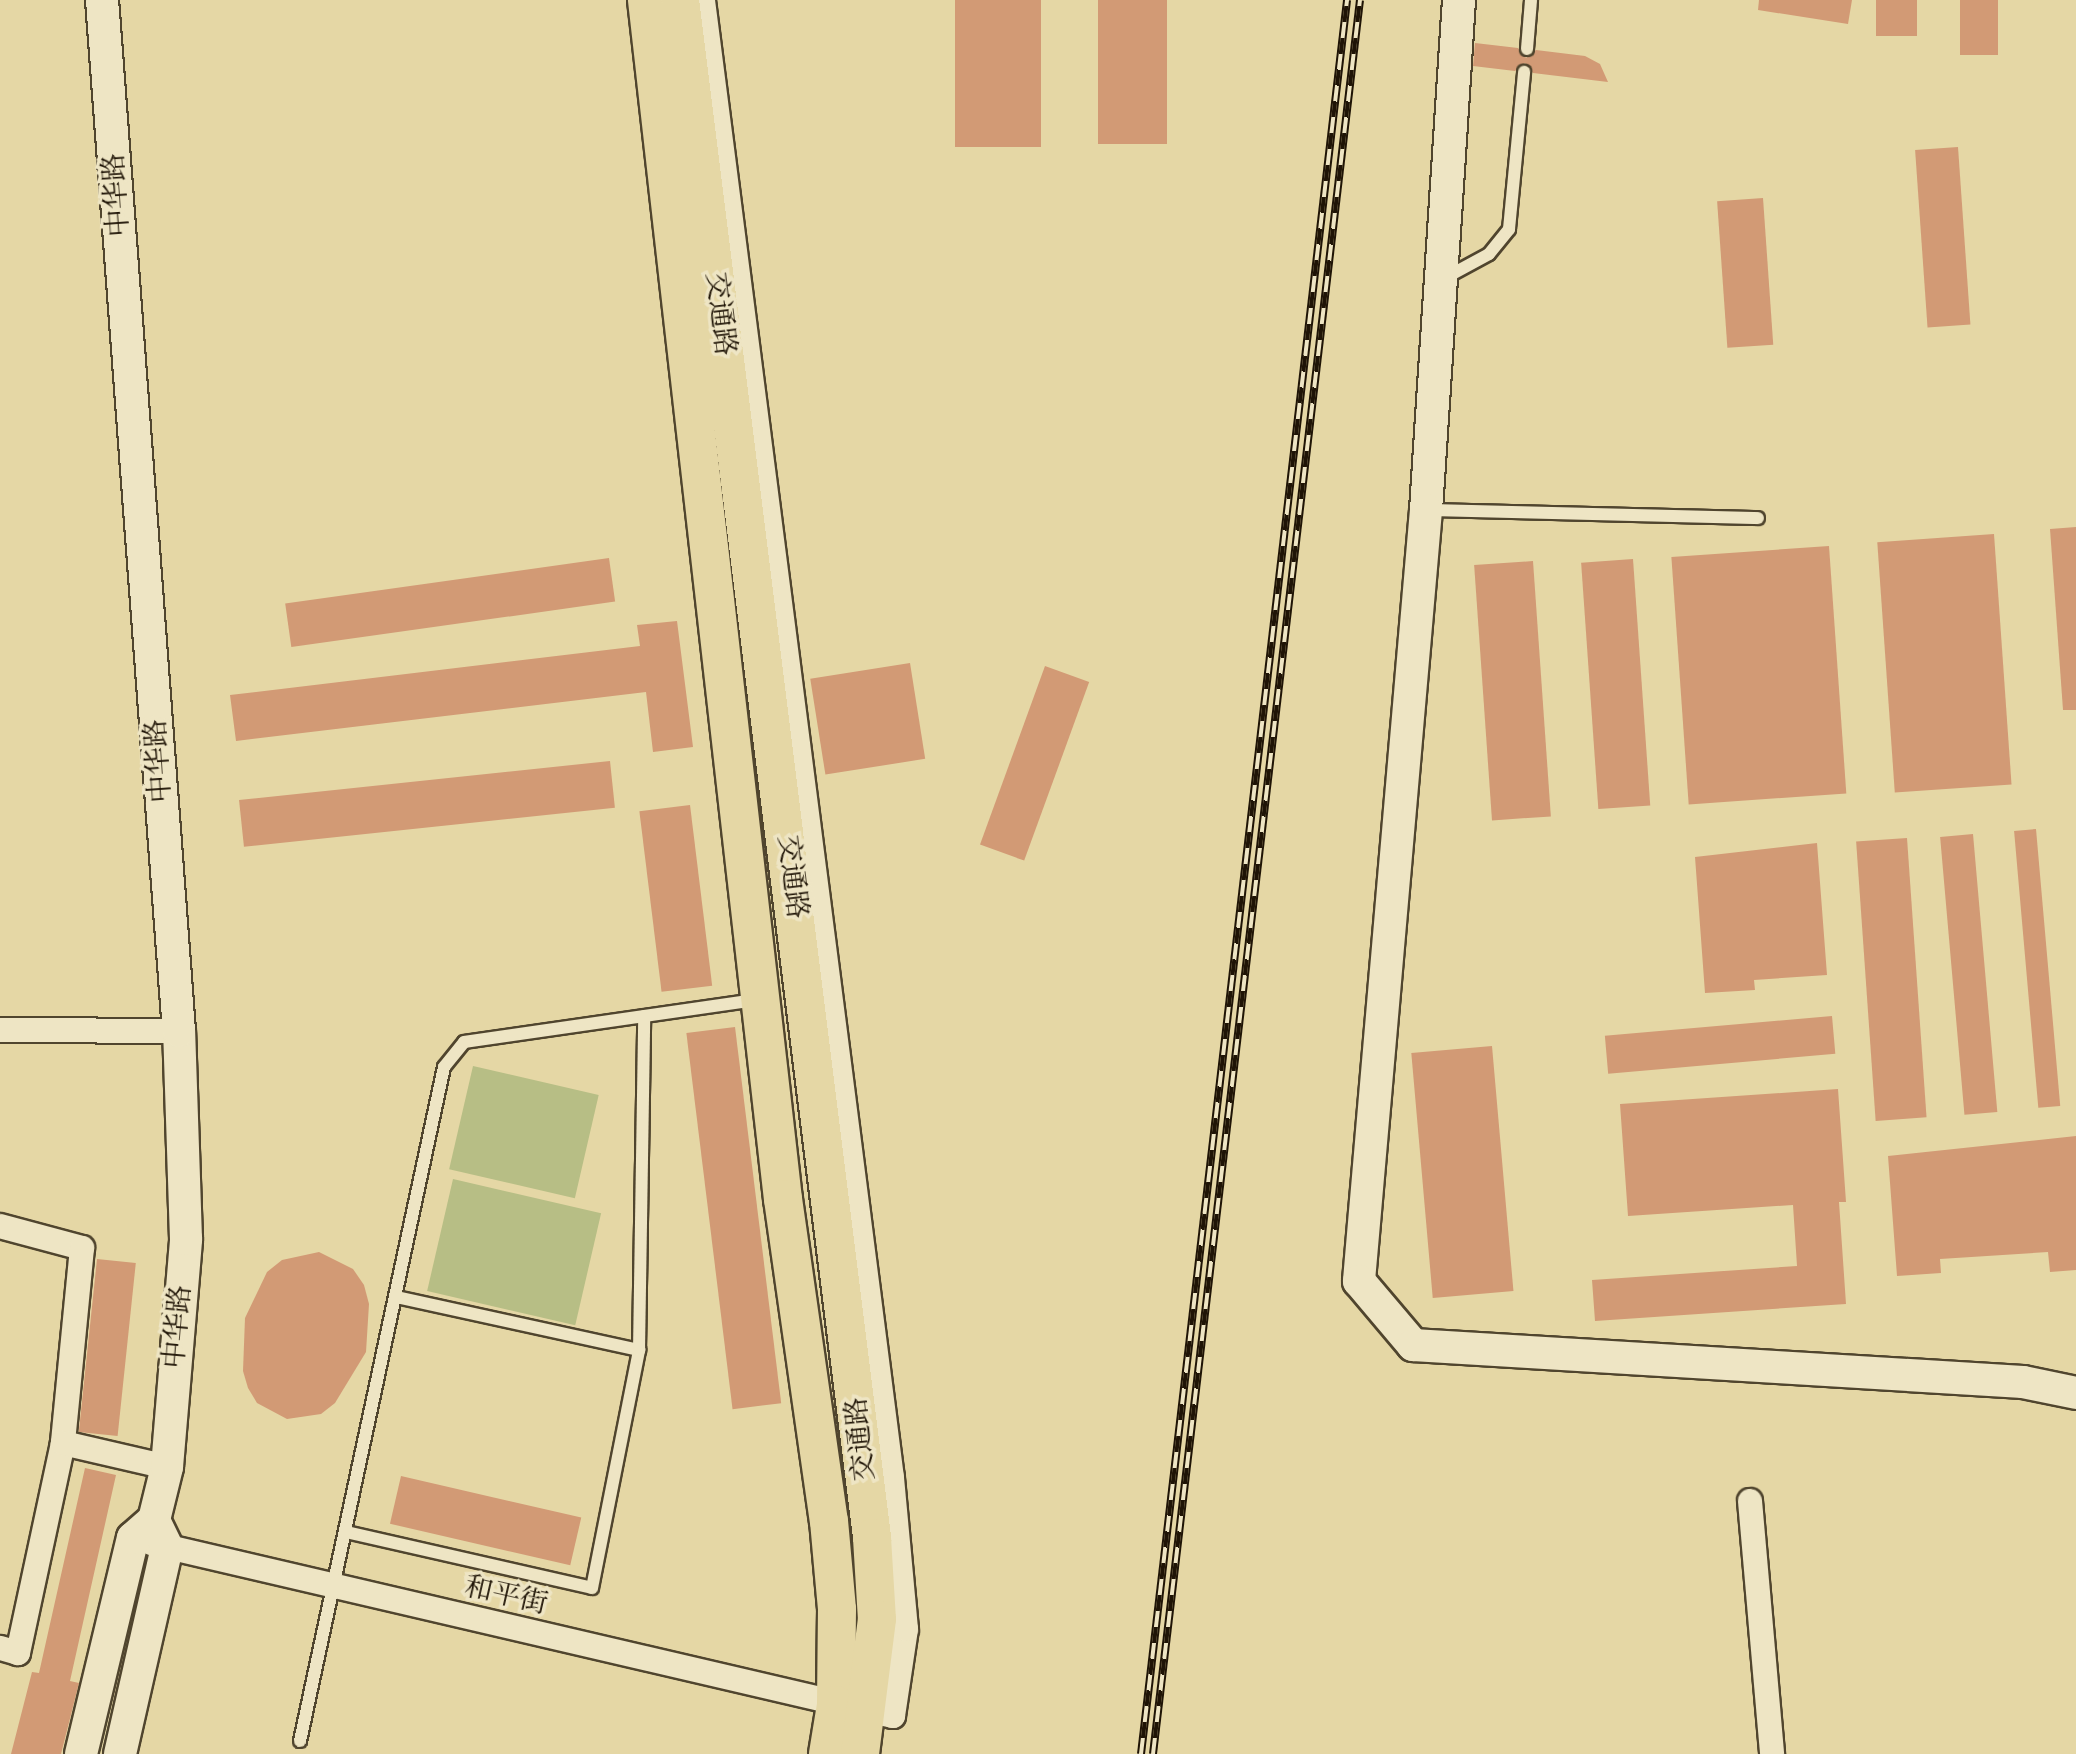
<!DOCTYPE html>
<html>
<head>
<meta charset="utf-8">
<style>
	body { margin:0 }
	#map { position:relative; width:2076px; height:1754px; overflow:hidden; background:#e5d7a5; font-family:"Libre Bodoni","Noto Serif SC",serif }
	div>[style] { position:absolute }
	.green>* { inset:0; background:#b7be85; transform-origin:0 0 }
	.building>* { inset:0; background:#d29a75; transform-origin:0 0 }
	.roads { filter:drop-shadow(2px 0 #50452e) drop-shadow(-2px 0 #50452e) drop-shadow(0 2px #50452e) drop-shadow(0 -2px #50452e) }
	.service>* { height:12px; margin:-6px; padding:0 6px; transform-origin:6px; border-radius:6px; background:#eee5c4 }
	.minor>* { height:24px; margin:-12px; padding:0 12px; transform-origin:12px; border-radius:12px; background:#eee5c4 }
	.tertiary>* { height:32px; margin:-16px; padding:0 16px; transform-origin:16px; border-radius:16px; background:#eee5c4 }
	.primary>* { height:38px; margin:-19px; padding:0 19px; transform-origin:19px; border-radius:19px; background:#e5d7a5 }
	.rail>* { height:8px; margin-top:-4px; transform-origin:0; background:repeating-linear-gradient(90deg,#eee5c4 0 16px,#1f1406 0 32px); box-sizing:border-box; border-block:2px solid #1f1406 }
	span { translate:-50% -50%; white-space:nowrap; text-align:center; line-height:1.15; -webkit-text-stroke:7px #eee5c4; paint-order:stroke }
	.street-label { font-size:28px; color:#1f1406 }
</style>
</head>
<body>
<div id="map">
	<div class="green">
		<i style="left:473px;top:1066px;width:129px;height:106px;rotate:13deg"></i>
		<i style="left:453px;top:1179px;width:152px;height:115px;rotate:13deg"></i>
	</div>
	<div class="building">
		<i style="left:955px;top:0;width:86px;height:147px"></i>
		<i style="left:1098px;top:0;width:69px;height:144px"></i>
		<i style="clip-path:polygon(1759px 0,1852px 0,1848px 24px,1758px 10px)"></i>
		<i style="left:1876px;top:0;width:41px;height:36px"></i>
		<i style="left:1960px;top:0;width:38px;height:55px"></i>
		<i style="clip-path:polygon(1475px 43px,1518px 48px,1526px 58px,1536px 50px,1585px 56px,1600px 64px,1608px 82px,1533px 73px,1525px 63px,1515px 71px,1473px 66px)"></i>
		<i style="left:1958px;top:147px;width:178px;height:43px;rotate:86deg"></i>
		<i style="left:1763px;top:198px;width:147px;height:46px;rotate:86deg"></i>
		<i style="clip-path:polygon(2076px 527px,2076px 710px,2063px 710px,2050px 529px)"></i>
		<i style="left:1994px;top:534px;width:251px;height:117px;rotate:86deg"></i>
		<i style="left:1829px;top:546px;width:248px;height:158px;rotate:86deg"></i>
		<i style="left:609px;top:558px;width:44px;height:327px;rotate:82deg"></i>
		<i style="left:1633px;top:559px;width:247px;height:52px;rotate:86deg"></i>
		<i style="left:1533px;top:561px;width:256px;height:59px;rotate:86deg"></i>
		<i style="clip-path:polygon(677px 621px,693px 747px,653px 752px,646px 692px,236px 741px,230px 695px,640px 646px,637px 625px)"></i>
		<i style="left:910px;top:663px;width:97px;height:101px;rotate:81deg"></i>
		<i style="left:1045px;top:666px;width:47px;height:190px;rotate:20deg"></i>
		<i style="left:610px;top:761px;width:47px;height:373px;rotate:84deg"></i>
		<i style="left:690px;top:805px;width:182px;height:51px;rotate:83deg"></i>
		<i style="left:2036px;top:829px;width:278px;height:22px;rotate:85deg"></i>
		<i style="left:1973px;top:834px;width:279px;height:33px;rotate:85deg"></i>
		<i style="left:1907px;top:838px;width:280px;height:51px;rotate:86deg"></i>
		<i style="clip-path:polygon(1817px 843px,1827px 975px,1754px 980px,1755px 990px,1705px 993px,1695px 857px)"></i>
		<i style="left:1832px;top:1016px;width:38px;height:228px;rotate:85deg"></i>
		<i style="left:735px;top:1027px;width:379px;height:49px;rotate:83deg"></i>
		<i style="left:1492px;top:1046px;width:246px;height:81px;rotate:85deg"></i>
		<i style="clip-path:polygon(1838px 1089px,1846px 1202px,1839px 1202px,1846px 1304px,1595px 1321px,1592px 1280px,1797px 1266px,1793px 1205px,1628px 1216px,1620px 1104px)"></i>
		<i style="clip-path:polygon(2076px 1136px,2076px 1270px,2050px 1272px,2048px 1252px,1940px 1259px,1941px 1273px,1897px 1276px,1888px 1156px)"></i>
		<i style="clip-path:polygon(319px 1252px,353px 1269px,364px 1285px,369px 1304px,366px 1352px,335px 1403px,321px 1414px,287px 1419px,257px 1403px,248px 1388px,243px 1371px,245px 1318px,267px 1272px,282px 1260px)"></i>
		<i style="left:97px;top:1259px;width:39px;height:174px;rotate:6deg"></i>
		<i style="clip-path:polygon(85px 1468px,116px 1475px,70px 1681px,79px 1683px,61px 1754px,11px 1754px,32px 1672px,39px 1673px)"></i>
		<i style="left:401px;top:1476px;width:185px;height:49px;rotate:13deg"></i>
	</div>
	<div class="roads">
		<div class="service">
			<i style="left:1527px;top:49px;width:49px;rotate:-85.3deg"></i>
			<i style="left:1443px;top:279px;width:52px;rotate:-28.5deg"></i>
			<i style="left:1489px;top:254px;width:32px;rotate:-51deg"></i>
			<i style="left:1509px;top:229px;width:158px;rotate:-84.5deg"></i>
			<i style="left:1427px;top:510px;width:331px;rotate:1.4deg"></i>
			<i style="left:396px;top:1297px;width:249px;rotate:12.3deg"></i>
			<i style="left:346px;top:1532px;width:252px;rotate:12.8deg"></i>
			<i style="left:592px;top:1588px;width:243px;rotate:-78.8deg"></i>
			<i style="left:639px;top:1350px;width:334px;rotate:-89.1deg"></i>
			<i style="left:300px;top:1741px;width:689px;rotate:-77.94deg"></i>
			<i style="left:444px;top:1067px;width:32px;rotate:-51deg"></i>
			<i style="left:464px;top:1042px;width:296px;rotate:-8.2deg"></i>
		</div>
		<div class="minor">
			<i style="left:0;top:1030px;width:179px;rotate:0.3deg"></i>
			<i style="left:0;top:1226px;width:85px;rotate:15deg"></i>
			<i style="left:82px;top:1248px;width:196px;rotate:95.6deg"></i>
			<i style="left:63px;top:1443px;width:215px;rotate:102.1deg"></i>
			<i style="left:18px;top:1653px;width:19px;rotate:-164deg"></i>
			<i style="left:63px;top:1443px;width:107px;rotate:13deg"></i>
			<i style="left:1750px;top:1501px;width:254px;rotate:85deg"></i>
			<i style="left:151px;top:1543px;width:762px;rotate:13.12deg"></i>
			<i style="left:893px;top:1716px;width:88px;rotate:-81.5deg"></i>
			<i style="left:906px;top:1629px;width:152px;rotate:-95.3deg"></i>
			<i style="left:892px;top:1478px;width:1490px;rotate:-97.29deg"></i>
		</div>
		<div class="tertiary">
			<i style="left:1459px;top:0;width:511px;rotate:93.7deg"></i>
			<i style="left:1426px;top:510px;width:774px;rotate:94.97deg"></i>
			<i style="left:1359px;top:1281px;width:84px;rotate:49.8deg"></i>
			<i style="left:1413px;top:1345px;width:611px;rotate:3.47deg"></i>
			<i style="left:2023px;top:1382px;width:54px;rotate:11.7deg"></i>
			<i style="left:81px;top:1754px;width:222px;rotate:-76.5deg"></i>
			<i style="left:133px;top:1538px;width:28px;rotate:-41deg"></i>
			<i style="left:154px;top:1520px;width:55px;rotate:-76.2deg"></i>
			<i style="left:167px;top:1467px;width:229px;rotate:-85.2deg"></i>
			<i style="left:186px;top:1239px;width:208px;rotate:-91.9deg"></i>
			<i style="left:179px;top:1031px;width:1034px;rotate:-94.27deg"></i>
			<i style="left:120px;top:1754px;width:212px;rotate:-77.2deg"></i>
			<i style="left:167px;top:1547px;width:30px;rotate:-116deg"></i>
		</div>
		<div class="primary">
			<i style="left:647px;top:0;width:1207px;rotate:83.53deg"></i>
			<i style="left:783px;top:1199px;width:325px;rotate:81.9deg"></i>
			<i style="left:829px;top:1521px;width:88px;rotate:84.8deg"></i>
			<i style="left:837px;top:1609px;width:96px;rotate:90.6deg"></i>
			<i style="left:836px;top:1705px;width:50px;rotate:99.3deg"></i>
			<i style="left:680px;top:0;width:1550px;rotate:82.88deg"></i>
			<i style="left:872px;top:1538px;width:81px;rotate:86.5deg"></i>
			<i style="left:877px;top:1619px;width:136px;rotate:97.2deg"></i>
		</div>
	</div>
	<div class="rail">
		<i style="left:1141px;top:1754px;width:1766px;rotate:-83.3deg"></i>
		<i style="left:1153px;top:1754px;width:1766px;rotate:-83.27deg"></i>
	</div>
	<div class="street-label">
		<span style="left:117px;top:195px;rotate:-94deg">中华路</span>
		<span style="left:720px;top:314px;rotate:83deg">交通路</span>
		<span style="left:159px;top:761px;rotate:-94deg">中华路</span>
		<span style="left:792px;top:877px;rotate:83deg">交通路</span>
		<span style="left:178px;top:1327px;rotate:-85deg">中华路</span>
		<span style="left:861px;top:1439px;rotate:-96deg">交通路</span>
		<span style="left:506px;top:1596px;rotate:13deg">和平街</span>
	</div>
</div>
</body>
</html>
